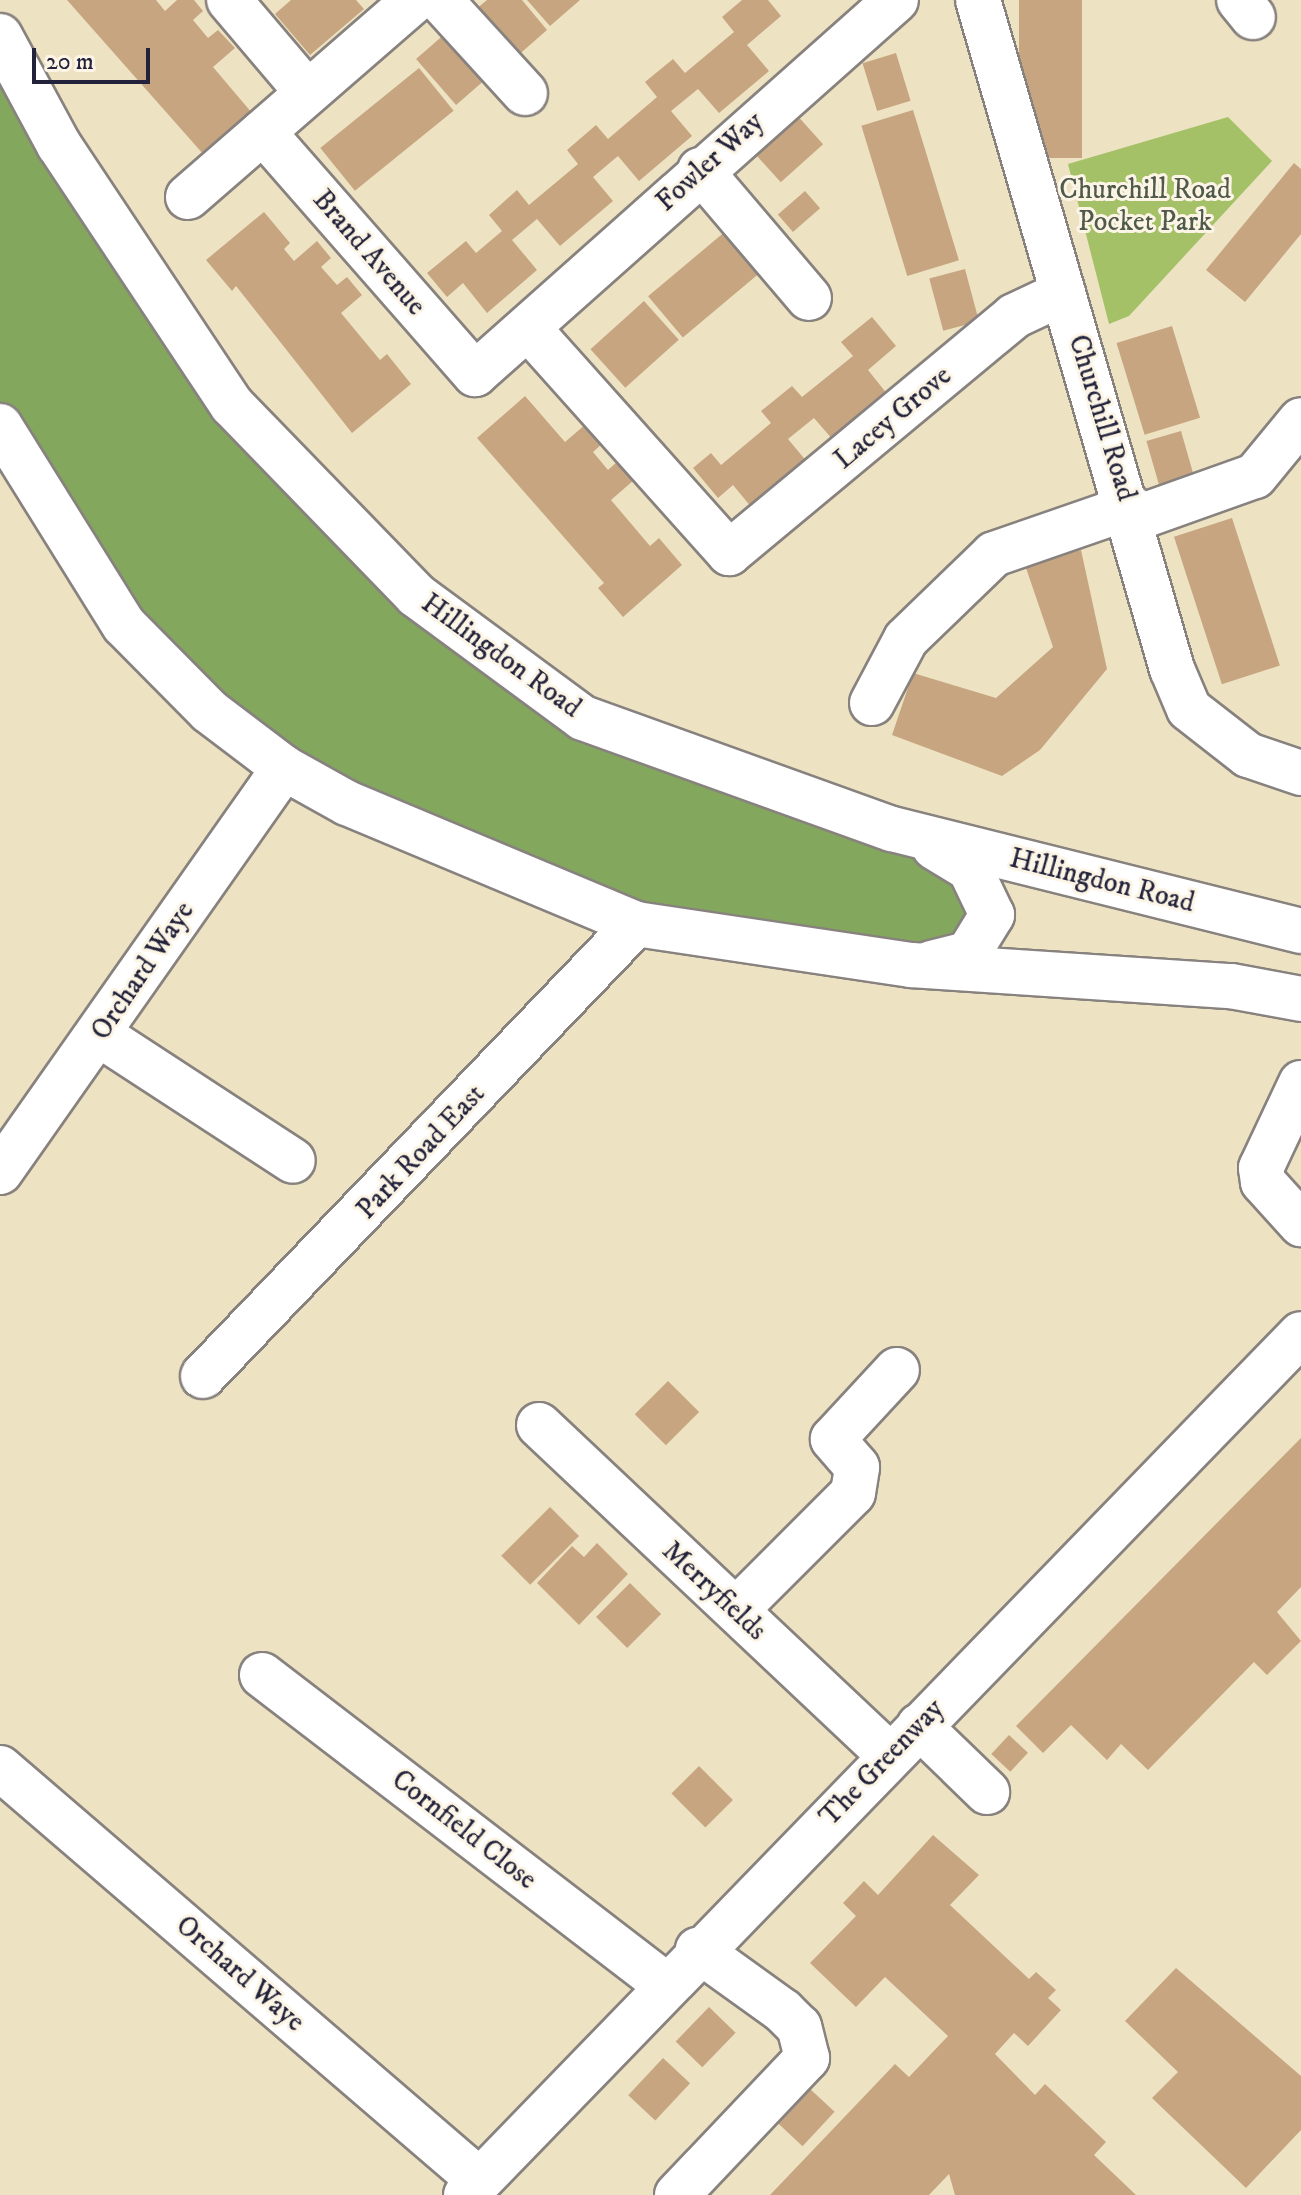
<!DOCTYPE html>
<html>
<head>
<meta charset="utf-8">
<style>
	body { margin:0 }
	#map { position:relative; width:1301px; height:2195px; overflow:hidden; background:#ede3c3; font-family:"IM FELL DW Pica",serif }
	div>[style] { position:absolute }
	.green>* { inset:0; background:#a4c168 }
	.forest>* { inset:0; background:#83a75c }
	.building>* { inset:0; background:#c7a581; transform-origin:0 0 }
	.roads { filter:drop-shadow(2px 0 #88827f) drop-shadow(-2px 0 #88827f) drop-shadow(0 2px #88827f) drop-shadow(0 -2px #88827f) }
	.minor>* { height:44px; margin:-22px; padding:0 22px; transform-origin:22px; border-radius:22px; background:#fff }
	.major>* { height:44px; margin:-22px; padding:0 22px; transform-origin:22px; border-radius:22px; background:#fff }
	span { translate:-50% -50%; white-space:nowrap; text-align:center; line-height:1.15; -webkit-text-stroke:6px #fcf5e5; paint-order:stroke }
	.street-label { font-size:28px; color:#22223b }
	.park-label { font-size:28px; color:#505a4b }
	.scale { position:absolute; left:32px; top:48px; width:118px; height:36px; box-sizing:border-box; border:4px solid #22223b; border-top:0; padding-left:10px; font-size:24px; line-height:28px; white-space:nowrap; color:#22223b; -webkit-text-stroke:6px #fcf5e5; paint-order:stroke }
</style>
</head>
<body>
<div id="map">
	<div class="green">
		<i style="clip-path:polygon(1228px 117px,1272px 161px,1129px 316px,1109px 324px,1068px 164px)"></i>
	</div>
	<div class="forest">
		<i style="clip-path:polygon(0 36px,232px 405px,583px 718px,970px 869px,968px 954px,636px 924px,209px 711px,0 426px)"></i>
	</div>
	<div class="building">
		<i style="clip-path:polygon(67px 0,156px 0,165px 11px,177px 0,194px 0,203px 11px,193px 20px,208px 38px,218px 30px,235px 48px,213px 67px,252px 113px,204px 155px)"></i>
		<i style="clip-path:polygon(291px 0,356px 0,364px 9px,310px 55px,275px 14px)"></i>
		<i style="clip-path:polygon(487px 0,522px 0,547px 30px,515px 58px,475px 10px)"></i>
		<i style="clip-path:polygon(527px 0,580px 0,550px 26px)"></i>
		<i style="clip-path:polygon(742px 0,768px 0,781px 16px,747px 45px,769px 71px,719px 113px,698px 89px,671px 111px,692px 136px,639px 181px,618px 156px,593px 177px,613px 201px,560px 246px,537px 219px,512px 240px,537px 270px,487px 313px,463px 283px,447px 297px,427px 273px,466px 241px,476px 253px,502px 231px,489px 215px,517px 190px,529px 205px,578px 164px,567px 150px,596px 125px,608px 139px,657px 97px,645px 82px,673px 59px,685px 73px,734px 32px,722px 17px)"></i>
		<i style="left:1019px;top:0;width:63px;height:158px"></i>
		<i style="left:447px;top:32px;width:61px;height:41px;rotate:49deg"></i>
		<i style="left:896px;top:53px;width:50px;height:35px;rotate:73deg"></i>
		<i style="left:419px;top:68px;width:55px;height:127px;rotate:51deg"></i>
		<i style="left:913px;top:110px;width:157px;height:54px;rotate:73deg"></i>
		<i style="left:795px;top:113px;width:42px;height:57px;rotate:48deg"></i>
		<i style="clip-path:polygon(1294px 163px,1301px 169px,1301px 234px,1245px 302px,1206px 270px)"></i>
		<i style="left:805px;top:191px;width:23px;height:36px;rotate:49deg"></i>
		<i style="clip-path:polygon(264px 212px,290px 243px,284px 249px,294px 261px,317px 241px,331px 258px,321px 267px,337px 285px,347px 277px,362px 295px,341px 313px,380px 360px,387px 354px,411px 384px,352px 433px,236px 286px,232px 291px,206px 260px)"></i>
		<i style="left:727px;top:230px;width:54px;height:103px;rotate:50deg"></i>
		<i style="left:965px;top:269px;width:54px;height:37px;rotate:75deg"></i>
		<i style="left:644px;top:301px;width:52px;height:72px;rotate:48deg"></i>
		<i style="clip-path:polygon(872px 317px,896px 346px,868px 370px,888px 395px,833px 440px,814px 418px,788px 439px,808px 463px,752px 508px,733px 485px,718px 498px,693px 468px,711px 453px,721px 465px,771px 423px,761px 411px,792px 386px,802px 397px,853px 356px,841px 342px)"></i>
		<i style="left:1172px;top:326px;width:96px;height:58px;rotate:73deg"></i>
		<i style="clip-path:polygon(525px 396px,565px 442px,586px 424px,603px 443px,593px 452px,608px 470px,618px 461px,634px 480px,611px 500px,650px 546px,659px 538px,682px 565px,623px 617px,598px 588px,604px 583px,477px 438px)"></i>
		<i style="left:1181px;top:431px;width:53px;height:36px;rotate:74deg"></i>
		<i style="left:1232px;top:518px;width:155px;height:61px;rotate:72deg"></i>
		<i style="clip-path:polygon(1081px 550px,1107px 669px,1040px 750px,1002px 776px,892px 735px,913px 673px,996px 698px,1053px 647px,1025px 565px)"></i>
		<i style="left:668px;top:1381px;width:44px;height:47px;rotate:45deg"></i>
		<i style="clip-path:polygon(1301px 1438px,1301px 1587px,1277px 1612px,1301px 1641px,1267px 1675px,1254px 1662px,1148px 1770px,1121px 1744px,1107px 1760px,1071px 1725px,1043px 1753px,1016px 1726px)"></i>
		<i style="left:550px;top:1507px;width:41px;height:69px;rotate:45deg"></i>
		<i style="clip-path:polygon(597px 1543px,628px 1574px,579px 1625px,537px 1583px,572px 1546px,584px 1557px)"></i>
		<i style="left:630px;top:1583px;width:44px;height:48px;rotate:45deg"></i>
		<i style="left:1009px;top:1735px;width:26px;height:26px;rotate:43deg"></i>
		<i style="left:699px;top:1766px;width:48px;height:39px;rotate:45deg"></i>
		<i style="clip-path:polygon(933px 1835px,979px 1875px,950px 1905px,1029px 1979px,1036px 1972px,1056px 1990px,1048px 1998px,1061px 2010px,1028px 2046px,1014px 2033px,995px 2054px,1035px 2095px,1045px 2084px,1106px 2142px,1094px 2155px,1136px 2195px,955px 2195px,949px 2174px,929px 2195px,770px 2195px,895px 2064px,909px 2077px,948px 2036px,885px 1977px,856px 2007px,810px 1963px,856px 1916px,843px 1903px,864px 1881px,878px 1895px)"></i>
		<i style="clip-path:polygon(1176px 1968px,1301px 2076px,1301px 2130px,1246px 2188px,1152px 2098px,1178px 2072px,1125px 2021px)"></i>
		<i style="left:709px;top:2007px;width:37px;height:48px;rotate:44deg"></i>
		<i style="left:663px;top:2058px;width:37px;height:51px;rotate:43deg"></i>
		<i style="left:809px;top:2088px;width:35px;height:47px;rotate:43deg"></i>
	</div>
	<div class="roads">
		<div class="minor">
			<i style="left:229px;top:0;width:121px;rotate:49.7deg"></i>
			<i style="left:440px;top:0;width:126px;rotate:47.6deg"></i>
			<i style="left:978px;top:0;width:697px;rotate:73.83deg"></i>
			<i style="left:1172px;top:669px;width:43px;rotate:67deg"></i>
			<i style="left:1189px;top:709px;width:75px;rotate:37.9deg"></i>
			<i style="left:1248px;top:755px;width:56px;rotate:18.8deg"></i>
			<i style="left:1239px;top:0;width:22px;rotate:51deg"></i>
			<i style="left:263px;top:132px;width:322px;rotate:48.8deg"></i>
			<i style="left:475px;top:374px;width:563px;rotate:-41.62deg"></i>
			<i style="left:700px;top:170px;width:168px;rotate:49.6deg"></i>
			<i style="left:188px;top:197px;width:301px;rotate:-41deg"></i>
			<i style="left:528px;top:328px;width:302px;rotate:48.2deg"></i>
			<i style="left:729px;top:553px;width:371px;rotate:-39.7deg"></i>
			<i style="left:1014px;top:316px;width:54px;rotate:-25.1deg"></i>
			<i style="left:1134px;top:519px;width:128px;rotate:-19.6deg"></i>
			<i style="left:1255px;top:476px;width:72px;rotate:-50.6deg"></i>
			<i style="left:872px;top:703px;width:72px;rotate:-62deg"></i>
			<i style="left:906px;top:639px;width:122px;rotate:-44deg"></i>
			<i style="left:994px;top:554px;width:144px;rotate:-19.1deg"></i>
			<i style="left:100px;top:1035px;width:230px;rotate:33.1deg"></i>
			<i style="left:1301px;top:1083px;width:94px;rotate:115.2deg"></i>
			<i style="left:1261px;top:1168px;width:14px;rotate:82deg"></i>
			<i style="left:1263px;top:1182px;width:57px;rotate:47.9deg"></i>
			<i style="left:0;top:1172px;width:494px;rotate:-54.9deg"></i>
			<i style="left:203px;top:1376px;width:626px;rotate:-46.23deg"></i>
			<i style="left:539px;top:1425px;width:482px;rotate:43.3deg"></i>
			<i style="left:736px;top:1610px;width:165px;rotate:-45deg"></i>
			<i style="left:853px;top:1493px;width:26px;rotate:-81deg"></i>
			<i style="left:857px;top:1467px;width:37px;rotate:-131deg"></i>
			<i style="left:833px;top:1439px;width:94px;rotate:-47.2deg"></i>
			<i style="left:262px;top:1675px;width:509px;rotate:37.5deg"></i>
			<i style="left:919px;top:1726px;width:95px;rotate:44.1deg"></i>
			<i style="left:0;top:1768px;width:632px;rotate:40.7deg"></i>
			<i style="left:466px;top:2195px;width:1199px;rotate:-45.88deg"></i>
			<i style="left:677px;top:2195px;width:189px;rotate:-46.5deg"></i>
			<i style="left:807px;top:2058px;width:32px;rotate:-104deg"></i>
			<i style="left:799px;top:2027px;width:23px;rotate:-135deg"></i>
			<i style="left:783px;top:2011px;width:105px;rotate:-144.3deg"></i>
		</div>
		<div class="major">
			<i style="left:0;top:36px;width:124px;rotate:61.6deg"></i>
			<i style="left:59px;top:145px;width:312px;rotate:56.4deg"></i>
			<i style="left:232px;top:405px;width:264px;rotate:45.9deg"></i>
			<i style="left:416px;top:595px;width:207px;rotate:36.4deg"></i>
			<i style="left:583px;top:718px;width:328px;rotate:19.8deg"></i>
			<i style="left:892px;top:829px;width:422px;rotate:14deg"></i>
			<i style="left:0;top:426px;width:234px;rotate:58.1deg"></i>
			<i style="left:124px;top:625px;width:121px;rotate:45.3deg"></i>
			<i style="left:209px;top:711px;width:94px;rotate:37.2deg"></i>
			<i style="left:284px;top:768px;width:72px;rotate:29.1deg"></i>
			<i style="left:347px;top:803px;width:313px;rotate:22.7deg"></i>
			<i style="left:636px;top:924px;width:278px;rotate:8.5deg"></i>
			<i style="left:911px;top:965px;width:321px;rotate:3.8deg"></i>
			<i style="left:1231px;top:986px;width:71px;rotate:10.5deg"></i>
			<i style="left:931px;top:963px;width:38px;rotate:-14deg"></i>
			<i style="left:968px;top:954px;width:46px;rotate:-58.4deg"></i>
			<i style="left:992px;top:915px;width:51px;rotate:-115.6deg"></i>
			<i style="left:970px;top:869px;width:42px;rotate:-148.6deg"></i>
		</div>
	</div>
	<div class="street-label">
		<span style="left:710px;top:162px;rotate:-42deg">Fowler Way</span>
		<span style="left:369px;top:253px;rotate:49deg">Brand Avenue</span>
		<span style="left:893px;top:418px;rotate:-40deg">Lacey Grove</span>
		<span style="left:1102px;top:418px;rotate:73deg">Churchill Road</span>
		<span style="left:501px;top:656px;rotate:36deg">Hillingdon Road</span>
		<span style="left:1102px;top:881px;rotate:14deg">Hillingdon Road</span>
		<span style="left:143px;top:971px;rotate:-56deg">Orchard Waye</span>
		<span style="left:421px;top:1152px;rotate:-47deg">Park Road East</span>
		<span style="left:714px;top:1591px;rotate:43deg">Merryfields</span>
		<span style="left:882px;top:1763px;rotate:-46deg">The Greenway</span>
		<span style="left:464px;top:1830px;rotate:38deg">Cornfield Close</span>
		<span style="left:240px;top:1974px;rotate:41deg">Orchard Waye</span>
	</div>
	<div class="park-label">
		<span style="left:1145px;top:206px">Churchill Road<br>Pocket Park</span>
	</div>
	<div class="scale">20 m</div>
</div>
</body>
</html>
